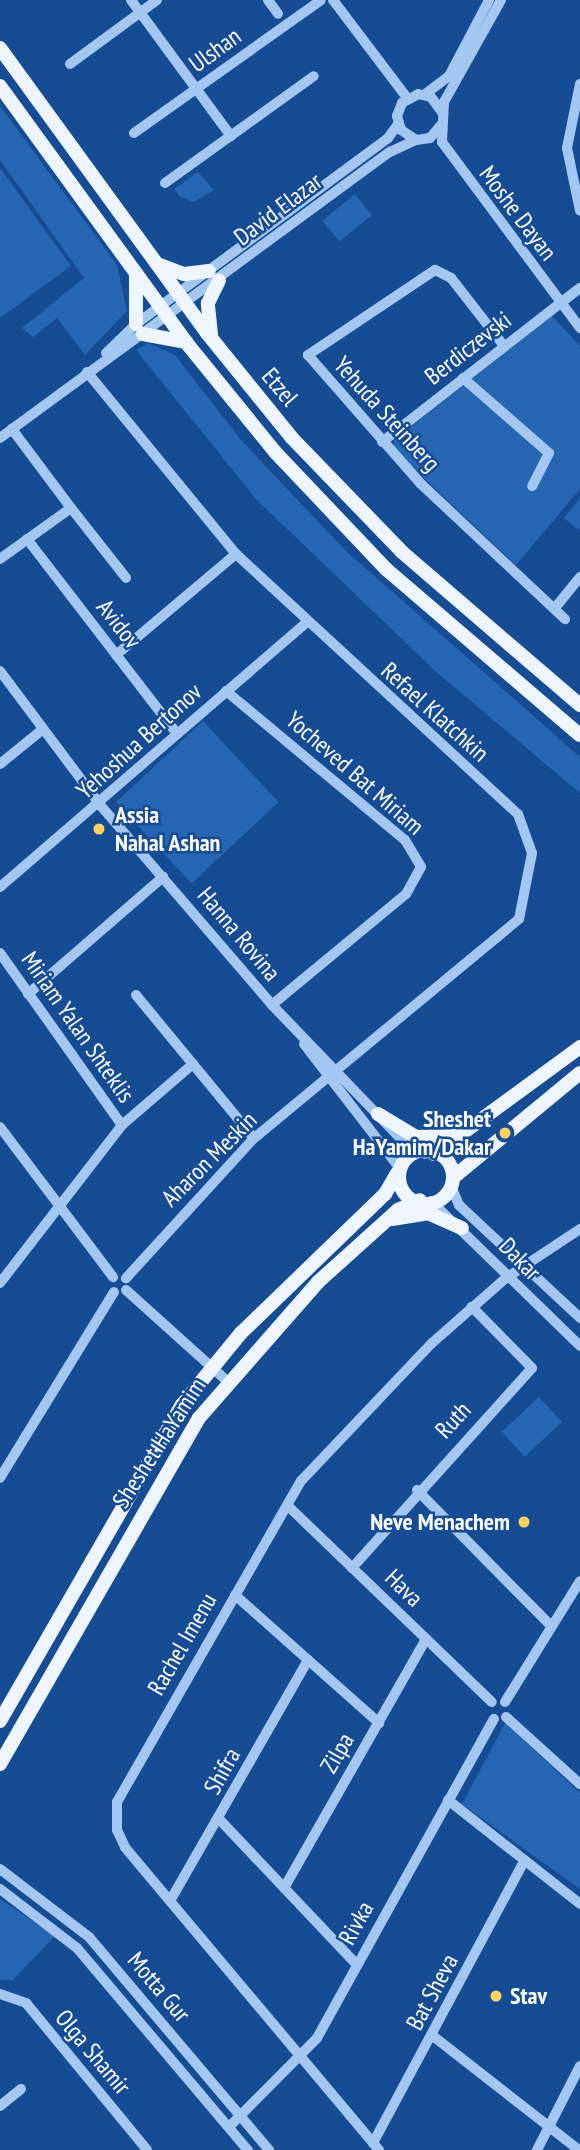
<!DOCTYPE html>
<html>
<head>
<meta charset="utf-8">
<style>
	body { margin:0 }
	#map { position:relative; width:580px; height:2150px; overflow:hidden; background:#154c93; font-family:"PT Sans Narrow",sans-serif }
	div>[style] { position:absolute }
	.green>* { inset:0; background:#2766b2; transform-origin:0 0 }
	.minor>* { height:10px; margin:-5px; padding:0 5px; transform-origin:5px; border-radius:5px; background:#a3c7f1 }
	.major>* { height:14px; margin:-7px; padding:0 7px; transform-origin:7px; border-radius:7px; background:#eef5ff }
	.major>.ring { margin:-7px; padding:0; box-sizing:content-box; background:none; border:14px solid #eef5ff; border-radius:50% }
	.dots>* { width:19px; height:19px; translate:-50% -50%; box-sizing:border-box; border:4px solid #154c93; border-radius:50% }
	span { translate:-50% -50%; white-space:nowrap; text-align:center; line-height:1.15; -webkit-text-stroke:5px #154c93; paint-order:stroke }
	.street-label { font-size:24px; color:#fff }
	.poi-label { font-size:24px; color:#fff; font-weight:700 }
	.left { translate:0 -50%; text-align:left }
	.right { translate:-100% -50%; text-align:right }
</style>
</head>
<body>
<div id="map">
	<div class="green">
		<i style="clip-path:polygon(0 106px,117px 265px,127px 311px,85px 355px,57px 318px,33px 337px,22px 328px,84px 278px,0 160px)"></i>
		<i style="clip-path:polygon(0 168px,71px 266px,0 318px)"></i>
		<i style="clip-path:polygon(198px 172px,214px 190px,194px 202px,180px 197px,174px 189px)"></i>
		<i style="left:355px;top:194px;width:27px;height:42px;rotate:51deg"></i>
		<i style="clip-path:polygon(552px 316px,580px 346px,580px 489px,516px 565px,394px 450px,394px 440px)"></i>
		<i style="clip-path:polygon(148px 343px,175px 355px,241px 440px,345px 550px,580px 757px,580px 793px,434px 670px,256px 499px,136px 350px)"></i>
		<i style="clip-path:polygon(580px 498px,580px 531px,564px 518px)"></i>
		<i style="left:203px;top:721px;width:111px;height:119px;rotate:47deg"></i>
		<i style="left:539px;top:1397px;width:34px;height:51px;rotate:47deg"></i>
		<i style="clip-path:polygon(505px 1723px,580px 1793px,580px 1889px,462px 1804px)"></i>
		<i style="clip-path:polygon(0 1899px,55px 1936px,13px 1980px,0 1980px)"></i>
	</div>
	<div class="minor">
		<i style="left:131px;top:0;width:169px;rotate:53.7deg"></i>
		<i style="left:268px;top:0;width:17px;rotate:54deg"></i>
		<i style="left:333px;top:0;width:123px;rotate:52.9deg"></i>
		<i style="left:501px;top:0;width:117px;rotate:119.2deg"></i>
		<i style="left:444px;top:102px;width:40px;rotate:92.9deg"></i>
		<i style="left:442px;top:142px;width:232px;rotate:53.4deg"></i>
		<i style="left:70px;top:64px;width:108px;rotate:-36.3deg"></i>
		<i style="left:580px;top:84px;width:65px;rotate:101.5deg"></i>
		<i style="left:567px;top:148px;width:64px;rotate:78.3deg"></i>
		<i style="left:424px;top:95px;width:31px;rotate:-37deg"></i>
		<i style="left:449px;top:76px;width:86px;rotate:-62.2deg"></i>
		<i style="left:441px;top:125px;width:17px;rotate:130deg"></i>
		<i style="left:430px;top:138px;width:14px;rotate:172deg"></i>
		<i style="left:416px;top:140px;width:18px;rotate:-146deg"></i>
		<i style="left:401px;top:130px;width:15px;rotate:-106deg"></i>
		<i style="left:397px;top:116px;width:14px;rotate:-69deg"></i>
		<i style="left:402px;top:103px;width:18px;rotate:-29deg"></i>
		<i style="left:418px;top:94px;width:13px;rotate:13deg"></i>
		<i style="left:431px;top:97px;width:19px;rotate:54deg"></i>
		<i style="left:134px;top:133px;width:229px;rotate:-35.4deg"></i>
		<i style="left:165px;top:183px;width:183px;rotate:-35.7deg"></i>
		<i style="left:504px;top:346px;width:86px;rotate:-127.9deg"></i>
		<i style="left:451px;top:278px;width:18px;rotate:-153deg"></i>
		<i style="left:435px;top:270px;width:153px;rotate:146.2deg"></i>
		<i style="left:308px;top:355px;width:170px;rotate:48.8deg"></i>
		<i style="left:420px;top:483px;width:199px;rotate:43.2deg"></i>
		<i style="left:106px;top:353px;width:42px;rotate:-44deg"></i>
		<i style="left:136px;top:324px;width:313px;rotate:-36.4deg"></i>
		<i style="left:388px;top:138px;width:17px;rotate:-54deg"></i>
		<i style="left:87px;top:372px;width:235px;rotate:50.7deg"></i>
		<i style="left:236px;top:554px;width:384px;rotate:42.7deg"></i>
		<i style="left:518px;top:814px;width:41px;rotate:70.3deg"></i>
		<i style="left:532px;top:853px;width:67px;rotate:101.1deg"></i>
		<i style="left:519px;top:919px;width:344px;rotate:140.4deg"></i>
		<i style="left:254px;top:1138px;width:190px;rotate:132.4deg"></i>
		<i style="left:463px;top:378px;width:114px;rotate:41.1deg"></i>
		<i style="left:549px;top:453px;width:37px;rotate:117deg"></i>
		<i style="left:0;top:438px;width:484px;rotate:-36.3deg"></i>
		<i style="left:390px;top:152px;width:29px;rotate:-25deg"></i>
		<i style="left:382px;top:442px;width:251px;rotate:-37.9deg"></i>
		<i style="left:71px;top:508px;width:89px;rotate:51.8deg"></i>
		<i style="left:27px;top:539px;width:246px;rotate:52.4deg"></i>
		<i style="left:0;top:559px;width:87px;rotate:-35.7deg"></i>
		<i style="left:71px;top:508px;width:99px;rotate:-126.8deg"></i>
		<i style="left:555px;top:608px;width:40px;rotate:-51deg"></i>
		<i style="left:116px;top:655px;width:157px;rotate:-40.1deg"></i>
		<i style="left:0;top:671px;width:169px;rotate:53.2deg"></i>
		<i style="left:101px;top:806px;width:262px;rotate:49.3deg"></i>
		<i style="left:272px;top:1005px;width:183px;rotate:46.1deg"></i>
		<i style="left:399px;top:1137px;width:31px;rotate:33deg"></i>
		<i style="left:226px;top:691px;width:233px;rotate:39.8deg"></i>
		<i style="left:405px;top:840px;width:31px;rotate:59deg"></i>
		<i style="left:421px;top:867px;width:31px;rotate:119deg"></i>
		<i style="left:406px;top:894px;width:174px;rotate:140.4deg"></i>
		<i style="left:0;top:764px;width:55px;rotate:-39.1deg"></i>
		<i style="left:0;top:887px;width:403px;rotate:-40.8deg"></i>
		<i style="left:0;top:953px;width:211px;rotate:54.7deg"></i>
		<i style="left:28px;top:994px;width:179px;rotate:-40.9deg"></i>
		<i style="left:136px;top:995px;width:185px;rotate:50.5deg"></i>
		<i style="left:304px;top:1044px;width:154px;rotate:52.4deg"></i>
		<i style="left:0;top:1127px;width:188px;rotate:53deg"></i>
		<i style="left:452px;top:1188px;width:18px;rotate:68deg"></i>
		<i style="left:459px;top:1205px;width:166px;rotate:43deg"></i>
		<i style="left:431px;top:1201px;width:208px;rotate:44.2deg"></i>
		<i style="left:0;top:1283px;width:200px;rotate:-52.3deg"></i>
		<i style="left:122px;top:1125px;width:94px;rotate:-40.7deg"></i>
		<i style="left:126px;top:1290px;width:136px;rotate:42deg"></i>
		<i style="left:0;top:1478px;width:218px;rotate:-58.5deg"></i>
		<i style="left:417px;top:1490px;width:188px;rotate:45.4deg"></i>
		<i style="left:287px;top:1505px;width:284px;rotate:43.9deg"></i>
		<i style="left:352px;top:1568px;width:269px;rotate:-48deg"></i>
		<i style="left:532px;top:1368px;width:86px;rotate:-134.5deg"></i>
		<i style="left:235px;top:1595px;width:193px;rotate:41.6deg"></i>
		<i style="left:505px;top:1702px;width:142px;rotate:-58.2deg"></i>
		<i style="left:506px;top:1717px;width:100px;rotate:42.2deg"></i>
		<i style="left:448px;top:1800px;width:168px;rotate:38.2deg"></i>
		<i style="left:219px;top:1819px;width:201px;rotate:46.6deg"></i>
		<i style="left:0;top:1869px;width:112px;rotate:37.4deg"></i>
		<i style="left:89px;top:1937px;width:279px;rotate:49.8deg"></i>
		<i style="left:284px;top:1888px;width:287px;rotate:-60.3deg"></i>
		<i style="left:0;top:1889px;width:97px;rotate:37.5deg"></i>
		<i style="left:77px;top:1948px;width:265px;rotate:49.8deg"></i>
		<i style="left:170px;top:1901px;width:278px;rotate:-60.2deg"></i>
		<i style="left:0;top:1994px;width:28px;rotate:19deg"></i>
		<i style="left:26px;top:2003px;width:190px;rotate:50.5deg"></i>
		<i style="left:433px;top:2036px;width:185px;rotate:38deg"></i>
		<i style="left:0;top:2106px;width:27px;rotate:-39deg"></i>
		<i style="left:229px;top:2127px;width:125px;rotate:-45.3deg"></i>
		<i style="left:317px;top:2038px;width:365px;rotate:-61deg"></i>
		<i style="left:373px;top:2143px;width:321px;rotate:-61.8deg"></i>
		<i style="left:379px;top:2150px;width:395px;rotate:-130deg"></i>
		<i style="left:125px;top:1847px;width:19px;rotate:-115deg"></i>
		<i style="left:117px;top:1830px;width:28px;rotate:-90deg"></i>
		<i style="left:117px;top:1802px;width:370px;rotate:-60.2deg"></i>
		<i style="left:301px;top:1481px;width:190px;rotate:-46.5deg"></i>
		<i style="left:432px;top:1343px;width:98px;rotate:-41.3deg"></i>
		<i style="left:506px;top:1278px;width:89px;rotate:-33.5deg"></i>
		<i style="left:537px;top:2150px;width:94px;rotate:-62.9deg"></i>
	</div>
	<div class="major">
		<i style="left:0;top:48px;width:352px;rotate:54deg"></i>
		<i style="left:207px;top:333px;width:135px;rotate:51deg"></i>
		<i style="left:292px;top:438px;width:158px;rotate:46deg"></i>
		<i style="left:402px;top:552px;width:235px;rotate:40.7deg"></i>
		<i style="left:0;top:86px;width:321px;rotate:54deg"></i>
		<i style="left:189px;top:346px;width:138px;rotate:50.9deg"></i>
		<i style="left:276px;top:453px;width:160px;rotate:46.5deg"></i>
		<i style="left:386px;top:569px;width:255px;rotate:40.6deg"></i>
		<i style="left:160px;top:265px;width:26px;rotate:21deg"></i>
		<i style="left:184px;top:274px;width:25px;rotate:-7deg"></i>
		<i style="left:136px;top:324px;width:49px;rotate:-90deg"></i>
		<i style="left:143px;top:334px;width:44px;rotate:10.5deg"></i>
		<i style="left:211px;top:334px;width:31px;rotate:-96deg"></i>
		<i style="left:208px;top:303px;width:25px;rotate:-64deg"></i>
		<i style="left:378px;top:1114px;width:44px;rotate:31.2deg"></i>
		<i style="left:416px;top:1137px;width:40px;rotate:-1.4deg"></i>
		<i class="ring" style="left:399px;top:1150px;width:40px;height:40px"></i>
		<i style="left:434px;top:1154px;width:181px;rotate:-36.2deg"></i>
		<i style="left:455px;top:1176px;width:162px;rotate:-39.5deg"></i>
		<i style="left:392px;top:1219px;width:36px;rotate:-9deg"></i>
		<i style="left:428px;top:1213px;width:37px;rotate:24deg"></i>
		<i style="left:0;top:1721px;width:365px;rotate:-60.1deg"></i>
		<i style="left:182px;top:1405px;width:93px;rotate:-50.7deg"></i>
		<i style="left:241px;top:1333px;width:200px;rotate:-44deg"></i>
		<i style="left:385px;top:1194px;width:24px;rotate:-60deg"></i>
		<i style="left:0;top:1764px;width:399px;rotate:-60.1deg"></i>
		<i style="left:199px;top:1418px;width:181px;rotate:-48.8deg"></i>
		<i style="left:318px;top:1282px;width:108px;rotate:-42deg"></i>
		<i style="left:398px;top:1210px;width:24px;rotate:-24deg"></i>
	</div>
	<div class="dots">
		<i style="left:99px;top:829px;background:#ffd264"></i>
		<i style="left:505px;top:1133px;background:#ffd264"></i>
		<i style="left:524px;top:1522px;background:#ffd264"></i>
		<i style="left:496px;top:1996px;background:#ffd264"></i>
	</div>
	<div class="street-label">
		<span style="left:215px;top:50px;rotate:-36deg">Ulshan</span>
		<span style="left:278px;top:209px;rotate:-37deg">David Elazar</span>
		<span style="left:518px;top:213px;rotate:53deg">Moshe Dayan</span>
		<span style="left:468px;top:348px;rotate:-38deg">Berdiczevski</span>
		<span style="left:280px;top:387px;rotate:50deg">Etzel</span>
		<span style="left:387px;top:414px;rotate:48deg">Yehuda Steinberg</span>
		<span style="left:119px;top:624px;rotate:52deg">Avidov</span>
		<span style="left:435px;top:712px;rotate:42deg">Refael Klatchkin</span>
		<span style="left:139px;top:741px;rotate:-42deg">Yehoshua Bertonov</span>
		<span style="left:355px;top:773px;rotate:41deg">Yocheved Bat Miriam</span>
		<span style="left:239px;top:934px;rotate:50deg">Hanna Rovina</span>
		<span style="left:78px;top:1027px;rotate:55deg">Miriam Yalan Shteklis</span>
		<span style="left:209px;top:1159px;rotate:-45deg">Aharon Meskin</span>
		<span style="left:520px;top:1259px;rotate:46deg">Dakar</span>
		<span style="left:453px;top:1420px;rotate:-47deg">Ruth</span>
		<span style="left:159px;top:1443px;rotate:-57deg">Sheshet HaYamim</span>
		<span style="left:404px;top:1588px;rotate:44deg">Hava</span>
		<span style="left:182px;top:1644px;rotate:-60deg">Rachel Imenu</span>
		<span style="left:337px;top:1753px;rotate:-60deg">Zilpa</span>
		<span style="left:222px;top:1771px;rotate:-61deg">Shifra</span>
		<span style="left:356px;top:1923px;rotate:-61deg">Rivka</span>
		<span style="left:159px;top:1987px;rotate:50deg">Motta Gur</span>
		<span style="left:432px;top:1992px;rotate:-62deg">Bat Sheva</span>
		<span style="left:93px;top:2052px;rotate:50deg">Olga Shamir</span>
	</div>
	<div class="poi-label">
		<span class="left" style="left:115px;top:829px">Assia<br>Nahal Ashan</span>
		<span class="right" style="left:491px;top:1133px">Sheshet<br>HaYamim/Dakar</span>
		<span class="right" style="left:510px;top:1522px">Neve Menachem</span>
		<span class="left" style="left:510px;top:1996px">Stav</span>
	</div>
</div>
</body>
</html>
